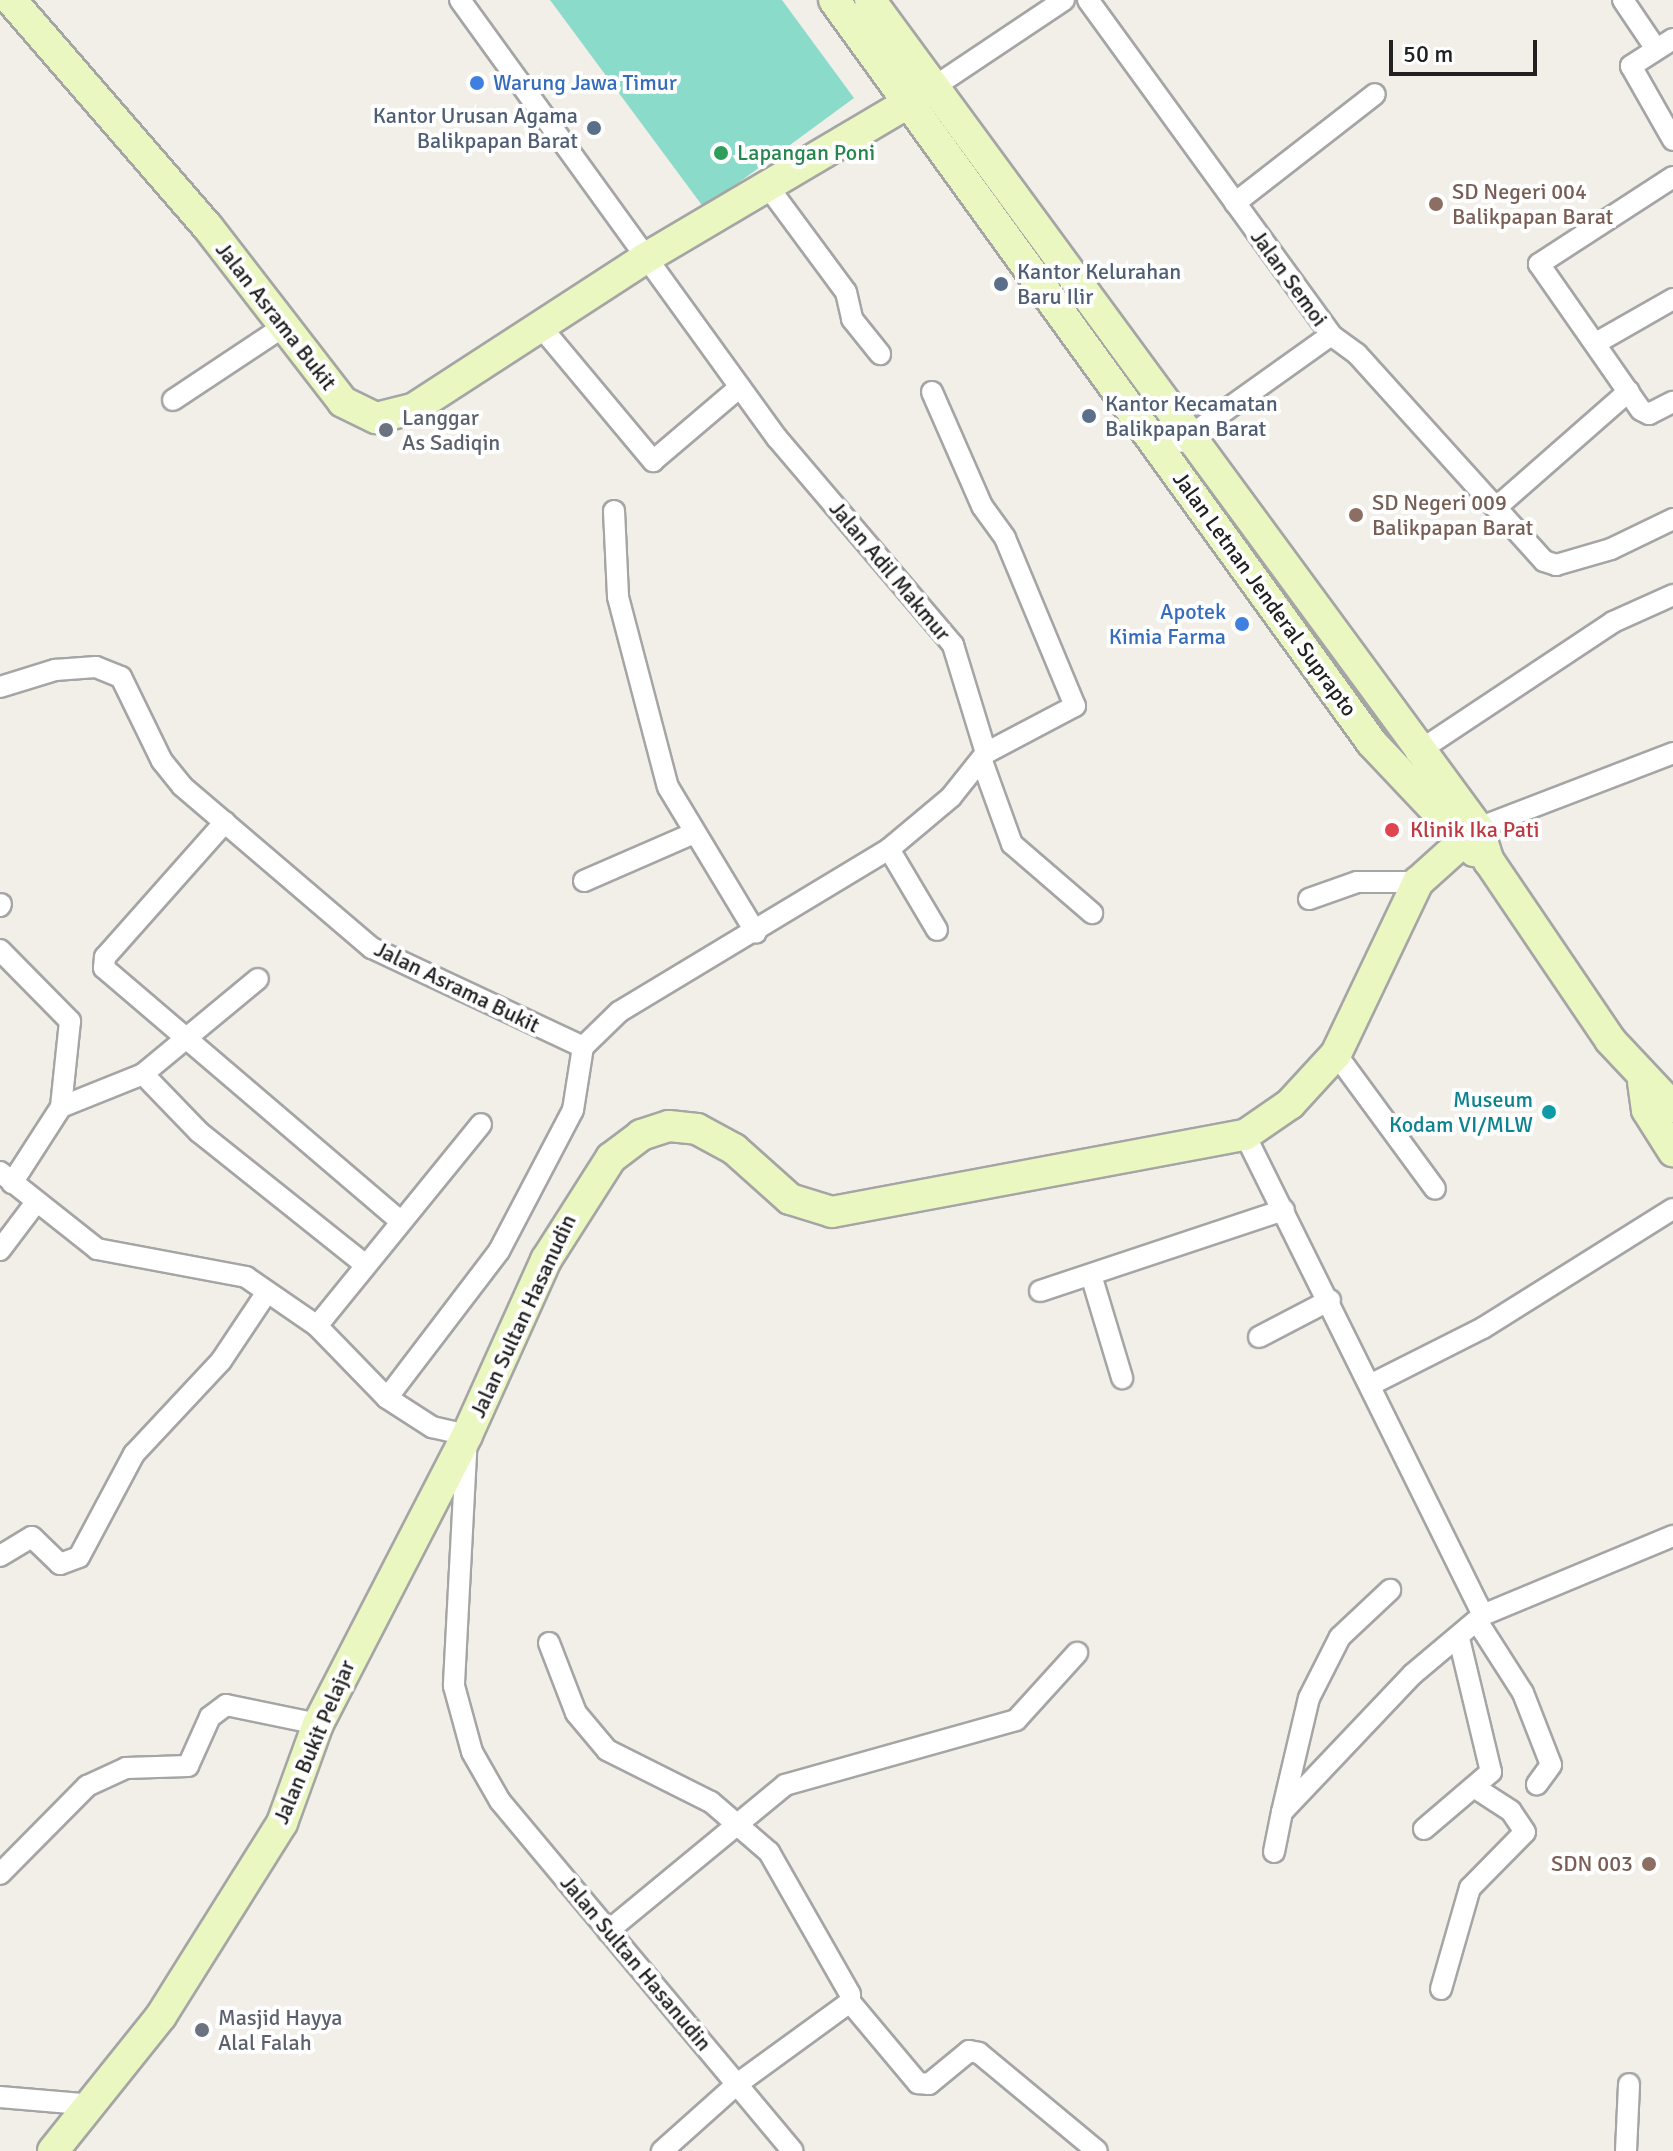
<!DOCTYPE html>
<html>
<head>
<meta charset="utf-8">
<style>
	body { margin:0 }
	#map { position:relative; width:1673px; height:2151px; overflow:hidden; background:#f1efe8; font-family:Signika,sans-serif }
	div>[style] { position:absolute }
	.pitch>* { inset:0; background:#8bdbca }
	.roads { filter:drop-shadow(2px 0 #a5a5a5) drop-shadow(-2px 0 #a5a5a5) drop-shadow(0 2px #a5a5a5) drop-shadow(0 -2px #a5a5a5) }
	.street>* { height:20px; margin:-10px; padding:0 10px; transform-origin:10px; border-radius:10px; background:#fff }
	.secondary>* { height:30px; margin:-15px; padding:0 15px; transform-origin:15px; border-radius:15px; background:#ebf7c0 }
	.dots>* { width:22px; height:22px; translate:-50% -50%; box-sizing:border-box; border:4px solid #fff; border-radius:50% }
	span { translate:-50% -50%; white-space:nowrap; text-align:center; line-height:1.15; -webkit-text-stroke:8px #fff; paint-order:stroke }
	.shop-label { font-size:22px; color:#366cbe }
	.left { translate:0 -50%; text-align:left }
	.right { translate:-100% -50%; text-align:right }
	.service-label { font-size:22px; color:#4e5e75 }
	.leisure-label { font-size:22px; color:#27864d }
	.education-label { font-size:22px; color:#785e54 }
	.street-label { font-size:22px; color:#212121 }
	.worship-label { font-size:22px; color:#5b616d }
	.health-label { font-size:22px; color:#be3a42 }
	.culture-label { font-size:22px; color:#0d838f }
	.scale { position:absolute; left:1389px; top:40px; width:148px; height:36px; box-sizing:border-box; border:4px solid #212121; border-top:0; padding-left:10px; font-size:24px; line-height:28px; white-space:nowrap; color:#212121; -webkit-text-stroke:6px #fff; paint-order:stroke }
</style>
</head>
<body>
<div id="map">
	<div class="pitch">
		<i style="clip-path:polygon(550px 0,782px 0,854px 98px,704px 208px)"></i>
	</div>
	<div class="roads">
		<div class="street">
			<i style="left:460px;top:0;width:541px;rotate:54.11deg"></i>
			<i style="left:777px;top:438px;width:272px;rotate:49.6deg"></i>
			<i style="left:953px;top:645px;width:113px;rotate:73deg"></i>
			<i style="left:986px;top:753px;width:56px;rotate:128.5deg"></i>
			<i style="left:951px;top:797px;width:81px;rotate:140deg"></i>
			<i style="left:889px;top:849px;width:315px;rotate:148.9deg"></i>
			<i style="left:619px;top:1012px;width:50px;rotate:135.8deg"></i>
			<i style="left:1088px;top:0;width:414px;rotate:54deg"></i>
			<i style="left:1331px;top:335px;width:32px;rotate:36deg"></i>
			<i style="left:1357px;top:354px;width:279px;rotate:47.9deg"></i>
			<i style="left:1544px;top:561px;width:13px;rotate:18deg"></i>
			<i style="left:1556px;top:565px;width:57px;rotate:-16.2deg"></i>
			<i style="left:1611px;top:549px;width:69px;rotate:-25.8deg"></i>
			<i style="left:1623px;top:0;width:59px;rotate:56deg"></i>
			<i style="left:1673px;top:39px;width:50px;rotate:147.3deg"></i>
			<i style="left:1631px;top:66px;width:85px;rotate:60.4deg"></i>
			<i style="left:931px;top:89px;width:160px;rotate:-33.8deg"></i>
			<i style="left:1673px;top:177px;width:160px;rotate:147deg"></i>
			<i style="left:1539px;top:264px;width:178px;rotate:55.1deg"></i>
			<i style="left:1641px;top:410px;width:9px;rotate:27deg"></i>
			<i style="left:1649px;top:414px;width:27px;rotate:-27deg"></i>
			<i style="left:766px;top:184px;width:134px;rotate:53.5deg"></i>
			<i style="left:846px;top:292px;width:28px;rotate:77deg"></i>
			<i style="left:852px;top:319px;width:45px;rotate:51.3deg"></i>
			<i style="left:1235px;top:203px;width:177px;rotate:-37.9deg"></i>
			<i style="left:541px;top:327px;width:175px;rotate:50.1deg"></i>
			<i style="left:653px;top:461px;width:114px;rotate:-40.4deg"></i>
			<i style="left:1596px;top:343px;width:89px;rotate:-29.7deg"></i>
			<i style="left:932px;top:392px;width:124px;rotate:66.3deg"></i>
			<i style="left:982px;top:506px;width:39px;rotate:54deg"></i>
			<i style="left:1005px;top:538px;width:182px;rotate:67.4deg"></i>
			<i style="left:1075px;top:706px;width:101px;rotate:152.2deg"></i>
			<i style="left:173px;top:400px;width:128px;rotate:-33.6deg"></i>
			<i style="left:1181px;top:442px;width:184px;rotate:-35.5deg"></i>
			<i style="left:1498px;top:506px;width:174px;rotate:-41.3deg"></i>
			<i style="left:614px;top:511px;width:86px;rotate:87.3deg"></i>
			<i style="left:618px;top:597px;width:196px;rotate:75.3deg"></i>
			<i style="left:668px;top:787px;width:170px;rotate:58.9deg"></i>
			<i style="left:0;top:687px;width:58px;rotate:-17.2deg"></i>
			<i style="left:55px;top:670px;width:41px;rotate:-4.2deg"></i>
			<i style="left:96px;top:667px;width:27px;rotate:22deg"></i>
			<i style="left:121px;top:677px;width:93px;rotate:64deg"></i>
			<i style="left:162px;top:761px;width:32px;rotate:51deg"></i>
			<i style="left:182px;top:786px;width:250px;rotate:40.5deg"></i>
			<i style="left:372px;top:948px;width:233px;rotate:25.1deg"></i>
			<i style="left:1416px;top:753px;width:237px;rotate:-33.6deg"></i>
			<i style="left:1613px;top:622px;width:66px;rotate:-24.2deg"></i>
			<i style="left:983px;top:764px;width:85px;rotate:70.1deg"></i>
			<i style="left:1012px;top:844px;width:106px;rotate:40.8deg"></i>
			<i style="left:225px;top:822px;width:181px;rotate:131.6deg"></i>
			<i style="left:105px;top:957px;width:11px;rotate:95deg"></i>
			<i style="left:104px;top:968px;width:388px;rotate:40.5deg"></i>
			<i style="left:1478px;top:828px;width:209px;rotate:-21deg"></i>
			<i style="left:889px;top:849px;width:94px;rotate:59.3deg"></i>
			<i style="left:584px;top:881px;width:118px;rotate:-23.5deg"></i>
			<i style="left:1309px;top:899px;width:51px;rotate:-19.5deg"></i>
			<i style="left:1357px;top:882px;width:61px"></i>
			<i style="left:0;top:906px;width:2px;rotate:-63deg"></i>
			<i style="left:0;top:950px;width:100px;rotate:45.4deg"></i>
			<i style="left:70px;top:1021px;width:86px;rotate:96deg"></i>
			<i style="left:1336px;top:1054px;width:167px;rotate:53.7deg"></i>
			<i style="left:143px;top:1074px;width:81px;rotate:46deg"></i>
			<i style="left:199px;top:1132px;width:210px;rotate:38.6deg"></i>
			<i style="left:1245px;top:1135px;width:536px;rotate:63.63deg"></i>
			<i style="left:1483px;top:1615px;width:206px;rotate:-22.6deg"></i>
			<i style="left:0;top:1172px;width:124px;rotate:38.4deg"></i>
			<i style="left:97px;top:1249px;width:152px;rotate:10.6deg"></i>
			<i style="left:246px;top:1277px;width:86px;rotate:34.6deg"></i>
			<i style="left:317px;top:1326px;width:100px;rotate:45.8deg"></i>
			<i style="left:387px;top:1398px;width:54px;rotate:32.8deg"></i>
			<i style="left:432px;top:1427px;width:36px;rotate:13deg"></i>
			<i style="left:467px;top:1435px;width:251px;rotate:93deg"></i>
			<i style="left:454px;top:1686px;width:68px;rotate:74.7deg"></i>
			<i style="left:472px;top:1752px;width:56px;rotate:60.3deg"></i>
			<i style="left:500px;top:1801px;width:456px;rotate:50.1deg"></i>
			<i style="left:12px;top:1183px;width:90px;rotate:-57.2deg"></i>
			<i style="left:61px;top:1107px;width:88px;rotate:-21.9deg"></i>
			<i style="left:143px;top:1074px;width:149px;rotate:-39.6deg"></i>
			<i style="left:0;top:1250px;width:56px;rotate:-52.9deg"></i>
			<i style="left:1091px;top:1275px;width:108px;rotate:73.2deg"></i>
			<i style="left:1040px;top:1291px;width:257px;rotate:-18.4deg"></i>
			<i style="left:317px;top:1326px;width:260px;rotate:-50.9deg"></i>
			<i style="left:1259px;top:1337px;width:80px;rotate:-27.5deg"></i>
			<i style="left:1372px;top:1384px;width:124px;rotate:-26.8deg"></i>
			<i style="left:1483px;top:1328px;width:224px;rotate:-32.1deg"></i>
			<i style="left:387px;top:1398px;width:185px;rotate:-52.7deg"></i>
			<i style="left:499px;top:1251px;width:159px;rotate:-62.3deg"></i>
			<i style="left:573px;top:1110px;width:64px;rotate:-81deg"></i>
			<i style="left:0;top:1556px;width:37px;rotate:-31deg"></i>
			<i style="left:32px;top:1537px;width:39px;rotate:44deg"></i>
			<i style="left:60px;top:1564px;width:20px;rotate:-20deg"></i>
			<i style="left:79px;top:1557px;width:117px;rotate:-61.9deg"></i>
			<i style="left:134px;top:1454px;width:127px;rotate:-46.9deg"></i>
			<i style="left:221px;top:1361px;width:83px;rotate:-56.3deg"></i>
			<i style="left:1477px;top:1621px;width:85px;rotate:57.4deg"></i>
			<i style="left:1523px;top:1693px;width:77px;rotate:68.7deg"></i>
			<i style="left:1551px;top:1765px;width:24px;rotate:126deg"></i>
			<i style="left:549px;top:1643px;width:75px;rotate:68.9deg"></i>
			<i style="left:576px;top:1713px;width:48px;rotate:50deg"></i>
			<i style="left:607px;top:1750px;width:116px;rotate:26.6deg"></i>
			<i style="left:711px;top:1802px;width:77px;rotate:40.8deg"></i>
			<i style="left:769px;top:1852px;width:163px;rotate:60.3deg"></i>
			<i style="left:850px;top:1994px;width:8px;rotate:90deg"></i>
			<i style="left:850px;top:2002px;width:140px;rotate:144deg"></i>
			<i style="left:737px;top:2084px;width:101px;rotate:138.2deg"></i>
			<i style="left:1282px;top:1812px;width:117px;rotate:-76.7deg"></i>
			<i style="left:1309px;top:1698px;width:68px;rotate:-63.1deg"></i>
			<i style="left:1340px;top:1637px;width:69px;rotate:-43.2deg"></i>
			<i style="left:1424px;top:1829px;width:88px;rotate:-40.4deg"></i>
			<i style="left:1491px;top:1772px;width:137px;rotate:-103.5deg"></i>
			<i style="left:1274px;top:1852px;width:41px;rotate:-78.7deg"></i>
			<i style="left:1282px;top:1812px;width:190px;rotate:-46.5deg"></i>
			<i style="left:1413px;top:1674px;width:92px;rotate:-40.1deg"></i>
			<i style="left:0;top:1874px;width:124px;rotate:-45.3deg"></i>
			<i style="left:87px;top:1786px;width:43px;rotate:-24.8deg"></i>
			<i style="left:126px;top:1768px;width:62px;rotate:-1.8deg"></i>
			<i style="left:188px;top:1766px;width:54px;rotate:-65.8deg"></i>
			<i style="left:210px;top:1717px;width:20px;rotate:-37deg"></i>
			<i style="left:226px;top:1705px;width:94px;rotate:11.7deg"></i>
			<i style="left:608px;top:1931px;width:229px;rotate:-39.5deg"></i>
			<i style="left:785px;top:1785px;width:240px;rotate:-15.7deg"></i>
			<i style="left:1016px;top:1720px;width:91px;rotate:-47.7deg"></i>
			<i style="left:1441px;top:1989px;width:105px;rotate:-74deg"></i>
			<i style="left:1470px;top:1888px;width:78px;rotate:-45.5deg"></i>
			<i style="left:1525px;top:1832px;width:25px;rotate:-124deg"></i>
			<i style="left:1511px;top:1811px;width:44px;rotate:-147deg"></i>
			<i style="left:850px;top:2002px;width:106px;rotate:50deg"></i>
			<i style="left:918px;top:2083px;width:11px;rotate:5deg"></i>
			<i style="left:929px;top:2084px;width:52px;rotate:-39.5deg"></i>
			<i style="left:969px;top:2051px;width:10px;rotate:11deg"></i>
			<i style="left:979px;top:2053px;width:153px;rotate:39.7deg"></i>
			<i style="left:0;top:2097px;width:94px;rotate:4.9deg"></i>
			<i style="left:1626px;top:2151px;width:67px;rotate:-87.4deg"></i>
		</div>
		<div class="secondary">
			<i style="left:11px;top:0;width:299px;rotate:49.1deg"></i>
			<i style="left:207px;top:226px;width:222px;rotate:52.3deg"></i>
			<i style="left:343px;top:402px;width:37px;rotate:26deg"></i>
			<i style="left:376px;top:418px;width:38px;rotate:-14deg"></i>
			<i style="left:413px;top:409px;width:275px;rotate:-33deg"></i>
			<i style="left:644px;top:259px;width:334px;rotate:-30.6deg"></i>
			<i style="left:834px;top:0;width:917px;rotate:54.09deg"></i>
			<i style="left:1372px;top:743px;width:149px;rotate:46.6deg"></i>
			<i style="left:870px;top:0;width:1027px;rotate:53.71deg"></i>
			<i style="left:1478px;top:828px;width:35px;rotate:72deg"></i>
			<i style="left:1489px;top:861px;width:216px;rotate:55.9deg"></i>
			<i style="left:1610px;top:1040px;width:92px;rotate:46.8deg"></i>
			<i style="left:1643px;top:1082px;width:28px;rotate:82deg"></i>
			<i style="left:1647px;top:1110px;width:49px;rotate:57.6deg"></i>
			<i style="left:53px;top:2151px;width:173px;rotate:-51.3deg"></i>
			<i style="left:161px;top:2016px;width:228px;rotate:-57.9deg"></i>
			<i style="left:282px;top:1823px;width:105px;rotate:-70deg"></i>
			<i style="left:318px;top:1724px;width:325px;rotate:-62.7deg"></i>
			<i style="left:467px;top:1435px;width:192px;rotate:-65.7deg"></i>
			<i style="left:546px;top:1260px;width:121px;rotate:-57.5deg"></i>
			<i style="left:611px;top:1158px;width:38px;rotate:-37deg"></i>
			<i style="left:641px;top:1135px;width:29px;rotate:-18deg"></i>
			<i style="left:669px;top:1126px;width:28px;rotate:6deg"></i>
			<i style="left:697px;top:1129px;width:42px;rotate:28.4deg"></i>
			<i style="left:734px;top:1149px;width:75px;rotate:41.8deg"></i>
			<i style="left:790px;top:1199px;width:44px;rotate:17.2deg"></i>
			<i style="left:832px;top:1212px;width:420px;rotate:-10.6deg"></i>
			<i style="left:1245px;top:1135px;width:55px;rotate:-34.6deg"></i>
			<i style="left:1290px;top:1104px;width:68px;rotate:-47.4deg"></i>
			<i style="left:1336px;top:1054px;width:191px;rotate:-64.5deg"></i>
			<i style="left:1418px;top:882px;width:81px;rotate:-42deg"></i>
		</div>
	</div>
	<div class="dots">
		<i style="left:477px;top:83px;background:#3f7fe0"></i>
		<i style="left:594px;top:128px;background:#5c6f8a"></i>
		<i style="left:721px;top:153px;background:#2e9e5b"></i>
		<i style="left:1436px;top:204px;background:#8d6e63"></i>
		<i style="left:1001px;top:284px;background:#5c6f8a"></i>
		<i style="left:1089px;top:416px;background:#5c6f8a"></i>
		<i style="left:386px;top:430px;background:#6b7280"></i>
		<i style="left:1356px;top:515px;background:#8d6e63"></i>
		<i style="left:1242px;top:624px;background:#3f7fe0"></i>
		<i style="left:1392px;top:830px;background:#e0444e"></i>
		<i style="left:1549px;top:1112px;background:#0f9aa8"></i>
		<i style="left:1649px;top:1864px;background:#8d6e63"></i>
		<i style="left:202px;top:2030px;background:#6b7280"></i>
	</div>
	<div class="shop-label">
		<span class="left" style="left:493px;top:83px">Warung Jawa Timur</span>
		<span class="right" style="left:1226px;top:624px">Apotek<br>Kimia Farma</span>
	</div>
	<div class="service-label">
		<span class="right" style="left:578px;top:128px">Kantor Urusan Agama<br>Balikpapan Barat</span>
		<span class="left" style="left:1017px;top:284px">Kantor Kelurahan<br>Baru Ilir</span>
		<span class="left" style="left:1105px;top:416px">Kantor Kecamatan<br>Balikpapan Barat</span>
	</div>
	<div class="leisure-label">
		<span class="left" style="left:737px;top:153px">Lapangan Poni</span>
	</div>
	<div class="education-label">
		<span class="left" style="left:1452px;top:204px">SD Negeri 004<br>Balikpapan Barat</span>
		<span class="left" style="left:1372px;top:515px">SD Negeri 009<br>Balikpapan Barat</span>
		<span class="right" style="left:1633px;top:1864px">SDN 003</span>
	</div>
	<div class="street-label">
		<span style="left:1289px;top:278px;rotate:54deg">Jalan Semoi</span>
		<span style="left:276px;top:316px;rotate:52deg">Jalan Asrama Bukit</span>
		<span style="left:890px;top:571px;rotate:50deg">Jalan Adil Makmur</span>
		<span style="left:1265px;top:594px;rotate:54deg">Jalan Letnan Jenderal Suprapto</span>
		<span style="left:457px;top:987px;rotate:26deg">Jalan Asrama Bukit</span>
		<span style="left:523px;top:1316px;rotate:-65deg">Jalan Sultan Hasanudin</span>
		<span style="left:314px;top:1742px;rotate:-67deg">Jalan Bukit Pelajar</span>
		<span style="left:636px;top:1963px;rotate:50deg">Jalan Sultan Hasanudin</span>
	</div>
	<div class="worship-label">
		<span class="left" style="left:402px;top:430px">Langgar<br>As Sadiqin</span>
		<span class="left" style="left:218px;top:2030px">Masjid Hayya<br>Alal Falah</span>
	</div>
	<div class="health-label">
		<span class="left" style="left:1410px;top:830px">Klinik Ika Pati</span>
	</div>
	<div class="culture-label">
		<span class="right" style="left:1533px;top:1112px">Museum<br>Kodam VI/MLW</span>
	</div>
	<div class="scale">50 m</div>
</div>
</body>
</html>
